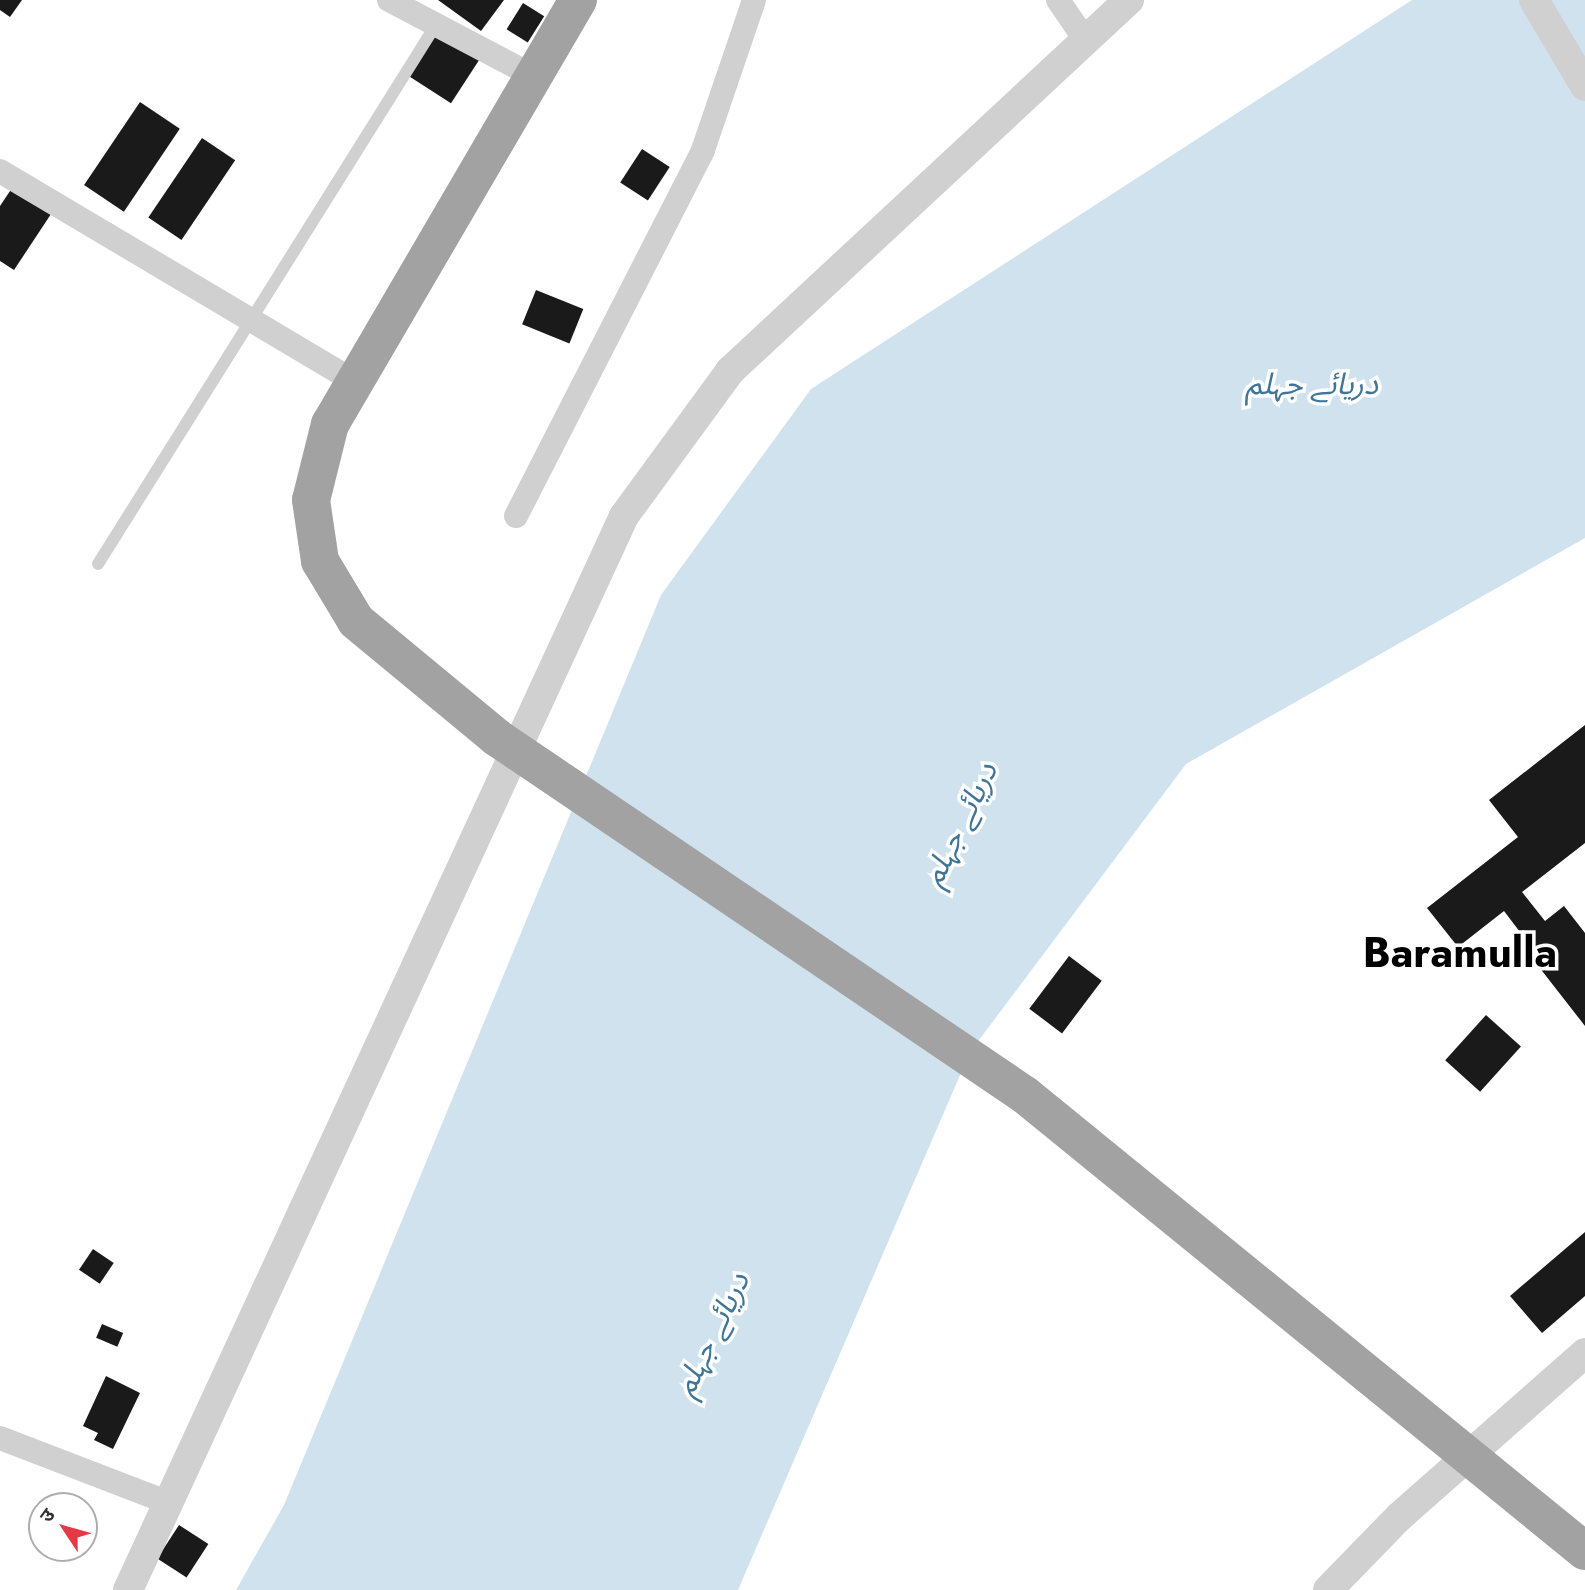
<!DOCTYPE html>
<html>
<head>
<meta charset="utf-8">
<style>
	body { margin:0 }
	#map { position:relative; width:1585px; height:1590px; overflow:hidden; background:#fff; font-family:Jost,"Noto Sans Arabic","Noto Sans Devanagari",sans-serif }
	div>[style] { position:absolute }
	.water>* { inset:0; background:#cfe2ee }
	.building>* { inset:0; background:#1a1a1a; transform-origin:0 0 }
	.service>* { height:12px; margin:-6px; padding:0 6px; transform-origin:6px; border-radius:6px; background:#d0d0d0 }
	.minor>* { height:24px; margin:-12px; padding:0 12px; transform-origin:12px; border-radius:12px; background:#d0d0d0 }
	.tertiary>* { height:30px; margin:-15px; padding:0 15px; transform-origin:15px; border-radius:15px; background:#d0d0d0 }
	.trunk>* { height:38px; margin:-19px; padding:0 19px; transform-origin:19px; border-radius:19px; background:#a2a2a2 }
	span { translate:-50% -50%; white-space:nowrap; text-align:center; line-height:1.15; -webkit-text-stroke:7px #fff; paint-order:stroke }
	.water-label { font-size:30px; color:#3f7597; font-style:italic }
	.town-label { font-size:42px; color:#000; font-weight:700 }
	.north { position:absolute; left:28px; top:1492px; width:70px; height:70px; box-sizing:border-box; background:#fff; border:2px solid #adadad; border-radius:50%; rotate:306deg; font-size:19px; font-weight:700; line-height:28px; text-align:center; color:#333 }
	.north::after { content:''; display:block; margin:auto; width:24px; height:32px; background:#e63946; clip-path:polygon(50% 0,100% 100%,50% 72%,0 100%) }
</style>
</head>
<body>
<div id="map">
	<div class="water">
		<i style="clip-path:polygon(1412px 0,1585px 0,1585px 538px,1186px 764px,970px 1052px,738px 1590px,236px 1590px,284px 1505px,661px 595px,811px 389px)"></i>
	</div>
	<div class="building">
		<i style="clip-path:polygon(0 0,22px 0,10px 17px,0 10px)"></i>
		<i style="clip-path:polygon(438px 0,504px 0,481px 31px)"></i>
		<i style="left:523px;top:3px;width:25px;height:31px;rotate:32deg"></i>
		<i style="left:439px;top:30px;width:50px;height:55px;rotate:33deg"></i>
		<i style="left:140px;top:102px;width:48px;height:100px;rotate:34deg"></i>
		<i style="left:202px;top:138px;width:40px;height:96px;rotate:34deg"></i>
		<i style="left:642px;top:149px;width:33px;height:40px;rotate:33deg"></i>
		<i style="clip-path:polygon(16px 182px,55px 208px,14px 270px,0 261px,0 206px)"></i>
		<i style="left:536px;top:290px;width:51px;height:37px;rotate:22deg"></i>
		<i style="clip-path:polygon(1585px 725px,1585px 843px,1522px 892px,1545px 921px,1564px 906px,1585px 933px,1585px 1026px,1518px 940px,1523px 936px,1504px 911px,1458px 947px,1427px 908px,1518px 837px,1489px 800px)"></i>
		<i style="left:1069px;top:956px;width:41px;height:66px;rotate:37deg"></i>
		<i style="left:1486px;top:1015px;width:47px;height:61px;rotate:42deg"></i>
		<i style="clip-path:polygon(1585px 1232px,1585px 1296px,1542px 1333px,1510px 1296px)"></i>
		<i style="left:93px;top:1249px;width:25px;height:25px;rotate:34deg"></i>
		<i style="left:102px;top:1324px;width:23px;height:15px;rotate:23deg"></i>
		<i style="clip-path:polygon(106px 1376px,140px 1393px,113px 1449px,94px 1440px,98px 1433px,83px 1426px)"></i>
		<i style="left:179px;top:1525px;width:35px;height:40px;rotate:33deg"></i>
	</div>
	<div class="service">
		<i style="left:98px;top:564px;width:638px;rotate:-57.93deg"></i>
	</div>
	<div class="minor">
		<i style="left:389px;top:0;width:165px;rotate:27.8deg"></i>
		<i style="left:1058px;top:0;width:50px;rotate:55.7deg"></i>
		<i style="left:0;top:171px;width:409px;rotate:30.7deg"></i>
		<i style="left:516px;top:516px;width:411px;rotate:-62.9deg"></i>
		<i style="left:703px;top:150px;width:158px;rotate:-71.2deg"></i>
		<i style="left:0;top:1438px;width:181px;rotate:21deg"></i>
	</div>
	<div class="tertiary">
		<i style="left:1534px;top:0;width:100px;rotate:59.3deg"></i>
		<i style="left:128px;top:1590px;width:1183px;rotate:-65.21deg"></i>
		<i style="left:624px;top:516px;width:180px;rotate:-53.8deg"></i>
		<i style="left:730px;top:371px;width:545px;rotate:-42.92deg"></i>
		<i style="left:1328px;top:1590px;width:102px;rotate:-45.8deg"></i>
		<i style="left:1399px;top:1517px;width:248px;rotate:-41.4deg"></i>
	</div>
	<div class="trunk">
		<i style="left:578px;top:0;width:491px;rotate:120.3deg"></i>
		<i style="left:330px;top:424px;width:78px;rotate:104deg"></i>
		<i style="left:311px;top:500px;width:62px;rotate:81.6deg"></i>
		<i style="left:320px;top:561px;width:70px;rotate:59deg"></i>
		<i style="left:356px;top:621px;width:182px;rotate:39.6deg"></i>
		<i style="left:496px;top:737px;width:639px;rotate:34.09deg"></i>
		<i style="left:1025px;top:1095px;width:722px;rotate:39.16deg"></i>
	</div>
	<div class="water-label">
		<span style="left:1312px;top:384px">دریائے جہلم</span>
		<span style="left:960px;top:824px;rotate:-64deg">دریائے جہلم</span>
		<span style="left:712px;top:1334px;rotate:-64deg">دریائے جہلم</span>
	</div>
	<div class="town-label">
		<span style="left:1460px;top:953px">Baramulla</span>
	</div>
	<div class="north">उ</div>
</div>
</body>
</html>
